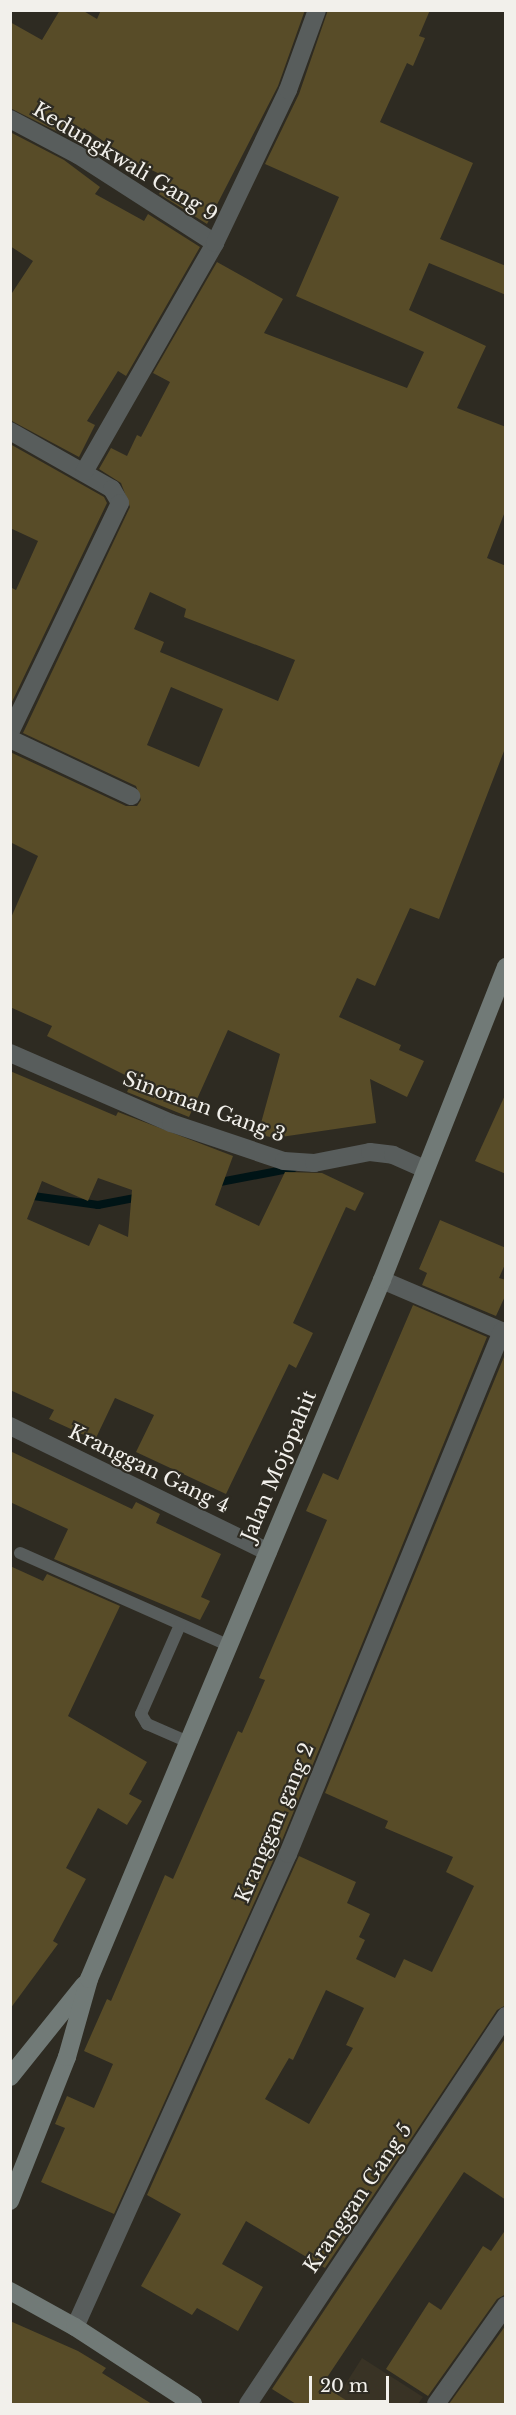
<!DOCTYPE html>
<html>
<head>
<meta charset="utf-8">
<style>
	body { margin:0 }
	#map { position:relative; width:516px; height:2415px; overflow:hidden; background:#2e2b22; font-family:"Libre Baskerville",serif }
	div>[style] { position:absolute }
	.built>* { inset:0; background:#393325 }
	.stream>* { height:8px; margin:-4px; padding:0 4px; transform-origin:4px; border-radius:4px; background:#001416 }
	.building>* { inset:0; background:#584c28 }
	.service>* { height:12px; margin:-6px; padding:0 6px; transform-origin:6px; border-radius:6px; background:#585d5c }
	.minor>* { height:18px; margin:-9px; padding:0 9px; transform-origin:9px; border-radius:9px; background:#585d5c }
	.secondary>* { height:18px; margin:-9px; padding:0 9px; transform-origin:9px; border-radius:9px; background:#717a77 }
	span { translate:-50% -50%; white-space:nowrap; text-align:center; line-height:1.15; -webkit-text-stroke:4.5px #2e2b22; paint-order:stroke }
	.street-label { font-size:20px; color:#f2f0eb }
	.frame { position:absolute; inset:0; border:12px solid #f2f0eb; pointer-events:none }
	.scale { position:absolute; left:309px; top:2376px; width:80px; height:27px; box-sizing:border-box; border:3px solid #f2f0eb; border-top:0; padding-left:8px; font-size:18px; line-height:21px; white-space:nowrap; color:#f2f0eb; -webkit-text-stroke:4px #2e2b22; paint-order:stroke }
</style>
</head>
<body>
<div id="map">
	<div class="built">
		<i style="clip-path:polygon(362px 2358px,423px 2397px,418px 2404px,352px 2404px,338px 2396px)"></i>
	</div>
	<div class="stream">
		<i style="left:215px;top:1183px;width:80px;rotate:-10.8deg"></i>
		<i style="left:26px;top:1195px;width:73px;rotate:7.9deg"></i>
		<i style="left:98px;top:1205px;width:43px;rotate:-10.8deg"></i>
	</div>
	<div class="building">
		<i style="clip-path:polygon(60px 10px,82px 10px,97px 19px,101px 10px,305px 10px,278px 86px,207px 224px,159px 194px,168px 178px,133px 161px,84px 128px,76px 141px,10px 108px,10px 22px,42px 40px)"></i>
		<i style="clip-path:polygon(evenodd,328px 10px,430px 10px,419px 36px,425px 38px,413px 66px,407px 63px,380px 122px,473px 163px,440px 239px,506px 266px,506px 295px,429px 263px,409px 310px,486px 346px,457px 408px,506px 427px,506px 509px,487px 558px,506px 566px,506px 746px,439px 919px,410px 908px,375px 986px,357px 978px,339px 1017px,401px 1045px,399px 1050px,424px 1061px,407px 1097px,370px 1079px,376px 1123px,274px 1138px,258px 1134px,280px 1054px,228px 1030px,189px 1117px,127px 1092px,133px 1079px,47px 1036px,52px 1026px,10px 1007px,10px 920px,38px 856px,10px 842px,10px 752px,126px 806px,137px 806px,141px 800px,136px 786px,23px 733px,130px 507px,121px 483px,99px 469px,111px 448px,127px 456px,137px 435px,141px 437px,170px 382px,153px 373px,217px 262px,283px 299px,264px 333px,407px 388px,424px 352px,296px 296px,339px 197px,265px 164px,299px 94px,328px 10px,150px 592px,186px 609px,184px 617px,295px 660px,278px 701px,160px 652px,164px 642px,134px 629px,150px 592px,328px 10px,171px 687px,223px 709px,199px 767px,147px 745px,171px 687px)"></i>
		<i style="clip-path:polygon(10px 132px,64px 160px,100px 187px,95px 194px,144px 221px,148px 214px,200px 247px,126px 376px,118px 371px,87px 421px,95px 425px,79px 457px,10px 420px,10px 296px,33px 261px,10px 246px)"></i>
		<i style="clip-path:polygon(10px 444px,104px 497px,107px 503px,10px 706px,10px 587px,16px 590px,38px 541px,10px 528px)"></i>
		<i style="clip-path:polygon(evenodd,10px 1071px,116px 1116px,118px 1112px,233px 1156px,215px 1205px,259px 1226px,285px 1172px,322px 1173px,364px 1193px,355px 1211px,346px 1207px,293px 1323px,313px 1333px,296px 1368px,289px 1364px,226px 1494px,136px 1452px,154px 1415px,115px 1398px,95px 1440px,49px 1419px,54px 1410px,10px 1390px,10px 1071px,98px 1178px,132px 1190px,128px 1237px,99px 1224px,89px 1246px,27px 1219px,42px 1181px,88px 1201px,98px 1178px)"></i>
		<i style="clip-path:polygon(506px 1093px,506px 1174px,475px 1161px)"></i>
		<i style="clip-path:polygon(440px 1220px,506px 1248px,506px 1262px,499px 1278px,506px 1280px,506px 1294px,496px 1316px,422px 1285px,427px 1273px,419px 1269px)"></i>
		<i style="clip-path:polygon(413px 1305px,487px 1337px,278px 1850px,114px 2214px,41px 2182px,65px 2128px,55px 2124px,67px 2096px,94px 2108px,113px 2064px,84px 2051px,107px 1999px,111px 2001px,165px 1875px,173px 1879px,238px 1731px,242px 1733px,265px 1680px,259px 1678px,327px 1520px,306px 1511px,323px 1473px,338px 1480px)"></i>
		<i style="clip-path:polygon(evenodd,506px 1352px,506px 2005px,497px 2010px,325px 2268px,246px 2221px,222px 2264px,263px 2287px,238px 2331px,197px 2308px,192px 2315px,141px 2286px,181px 2214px,147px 2195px,299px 1856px,356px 1882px,347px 1903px,370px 1914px,359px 1937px,365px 1940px,356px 1959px,395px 1978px,404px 1959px,432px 1972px,474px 1886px,446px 1872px,453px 1857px,385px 1828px,388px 1821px,325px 1793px,506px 1352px,326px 1990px,364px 2008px,346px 2045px,353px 2048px,309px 2124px,265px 2099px,289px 2058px,293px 2060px,326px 1990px)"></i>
		<i style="clip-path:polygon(10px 1451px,132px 1509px,136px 1502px,160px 1514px,156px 1523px,221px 1554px,201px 1597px,210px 1601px,200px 1620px,54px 1559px,68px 1529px,10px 1502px)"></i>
		<i style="clip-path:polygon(10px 1566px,43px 1581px,47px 1574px,120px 1606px,68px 1716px,147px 1762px,129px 1794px,142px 1801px,127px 1825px,98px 1808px,66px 1868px,86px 1879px,53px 1941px,58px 1944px,10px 2009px)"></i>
		<i style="clip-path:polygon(506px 2037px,506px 2200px,464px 2172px,322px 2385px,352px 2404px,296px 2404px,272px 2389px)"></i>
		<i style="clip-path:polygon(506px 2229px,506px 2294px,497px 2299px,428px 2396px,386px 2369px,429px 2302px,441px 2310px,483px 2246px,491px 2251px)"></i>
		<i style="clip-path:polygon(10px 2321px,78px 2351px,106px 2368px,102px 2373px,152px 2404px,10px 2404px)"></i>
		<i style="clip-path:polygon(506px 2325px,506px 2404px,449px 2404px)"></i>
	</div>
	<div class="service">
		<i style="left:20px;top:1553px;width:227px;rotate:23.9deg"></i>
		<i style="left:180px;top:1625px;width:97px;rotate:113.7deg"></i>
		<i style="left:141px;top:1714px;width:12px;rotate:59deg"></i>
		<i style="left:147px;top:1724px;width:45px;rotate:23.7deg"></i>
	</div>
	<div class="minor">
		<i style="left:10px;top:119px;width:77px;rotate:27.9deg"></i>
		<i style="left:78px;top:155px;width:163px;rotate:32.7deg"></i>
		<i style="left:10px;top:431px;width:117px;rotate:29.6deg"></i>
		<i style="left:112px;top:489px;width:16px;rotate:60deg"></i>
		<i style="left:120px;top:503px;width:255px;rotate:115.6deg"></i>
		<i style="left:84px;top:472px;width:264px;rotate:-60.2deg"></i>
		<i style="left:215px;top:243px;width:170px;rotate:-64.5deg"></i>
		<i style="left:288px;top:90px;width:85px;rotate:-70.1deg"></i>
		<i style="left:10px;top:739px;width:134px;rotate:25.2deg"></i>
		<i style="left:10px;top:1053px;width:176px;rotate:23.5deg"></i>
		<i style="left:171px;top:1123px;width:119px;rotate:18.6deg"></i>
		<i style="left:284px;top:1161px;width:30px;rotate:4deg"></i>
		<i style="left:314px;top:1163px;width:57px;rotate:-11.1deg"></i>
		<i style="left:370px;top:1152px;width:23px;rotate:7deg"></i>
		<i style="left:393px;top:1155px;width:34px;rotate:24deg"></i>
		<i style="left:382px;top:1280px;width:135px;rotate:23.1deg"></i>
		<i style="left:10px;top:1426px;width:287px;rotate:26deg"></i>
		<i style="left:75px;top:2327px;width:519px;rotate:-65.76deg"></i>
		<i style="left:288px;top:1854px;width:565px;rotate:-67.75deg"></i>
		<i style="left:248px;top:2404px;width:466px;rotate:-56.4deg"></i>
		<i style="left:436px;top:2404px;width:121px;rotate:-54.7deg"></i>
	</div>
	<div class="secondary">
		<i style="left:10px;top:2077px;width:118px;rotate:-51.2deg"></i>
		<i style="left:10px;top:2201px;width:155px;rotate:-68.4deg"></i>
		<i style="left:67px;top:2057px;width:81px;rotate:-74.2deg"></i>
		<i style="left:89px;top:1979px;width:758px;rotate:-67.26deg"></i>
		<i style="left:382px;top:1280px;width:337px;rotate:-68.4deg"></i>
		<i style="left:10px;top:2291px;width:74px;rotate:29deg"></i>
		<i style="left:75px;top:2327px;width:141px;rotate:33.1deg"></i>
	</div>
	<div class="street-label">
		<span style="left:125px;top:162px;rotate:31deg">Kedungkwali Gang 9</span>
		<span style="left:204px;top:1107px;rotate:20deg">Sinoman Gang 3</span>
		<span style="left:279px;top:1466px;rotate:-67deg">Jalan Mojopahit</span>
		<span style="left:149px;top:1469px;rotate:26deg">Kranggan Gang 4</span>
		<span style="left:275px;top:1823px;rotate:-67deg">Kranggan gang 2</span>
		<span style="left:358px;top:2198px;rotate:-56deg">Kranggan Gang 5</span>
	</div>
	<div class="frame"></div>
	<div class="scale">20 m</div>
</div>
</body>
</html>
